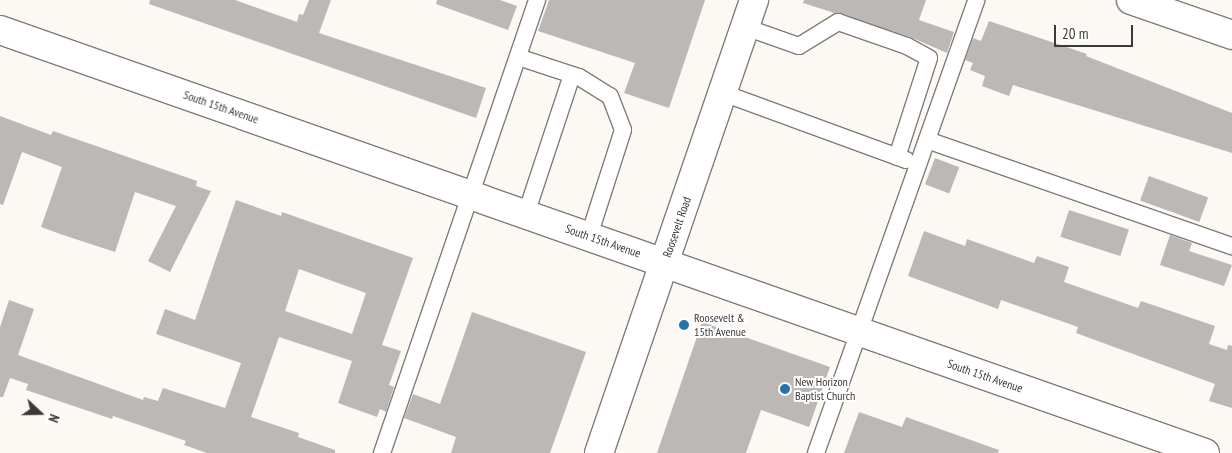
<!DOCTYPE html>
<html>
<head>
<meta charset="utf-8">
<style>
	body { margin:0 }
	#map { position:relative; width:1232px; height:453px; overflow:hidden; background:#fcf8f4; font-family:"PT Sans Narrow",sans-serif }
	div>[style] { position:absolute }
	.building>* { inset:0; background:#bcb8b5; transform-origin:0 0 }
	.roads { filter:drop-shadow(1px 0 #807c79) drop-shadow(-1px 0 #807c79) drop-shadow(0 1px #807c79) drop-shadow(0 -1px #807c79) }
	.lane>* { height:16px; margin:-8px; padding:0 8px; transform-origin:8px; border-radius:8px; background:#fff }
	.street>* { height:28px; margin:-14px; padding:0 14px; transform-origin:14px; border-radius:14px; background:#fff }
	.secondary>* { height:28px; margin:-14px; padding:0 14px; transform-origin:14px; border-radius:14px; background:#fff }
	.dots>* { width:14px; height:14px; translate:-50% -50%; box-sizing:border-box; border:2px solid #fff; border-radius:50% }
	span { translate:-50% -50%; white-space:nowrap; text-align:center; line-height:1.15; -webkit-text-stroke:4px #fff; paint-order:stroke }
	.street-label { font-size:12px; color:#3c3a39 }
	.poi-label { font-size:12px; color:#3c3a39 }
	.left { translate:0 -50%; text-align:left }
	.north { position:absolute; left:15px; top:388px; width:50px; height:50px; -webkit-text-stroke:4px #fff; paint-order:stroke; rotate:111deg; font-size:14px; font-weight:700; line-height:20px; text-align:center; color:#3c3a39 }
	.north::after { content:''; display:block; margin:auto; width:18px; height:22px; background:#3c3a39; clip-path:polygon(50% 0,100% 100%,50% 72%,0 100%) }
	.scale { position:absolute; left:1054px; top:25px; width:79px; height:22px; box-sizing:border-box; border:2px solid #3c3a39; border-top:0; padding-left:6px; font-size:15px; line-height:18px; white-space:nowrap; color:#3c3a39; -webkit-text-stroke:4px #fff; paint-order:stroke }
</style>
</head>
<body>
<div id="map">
	<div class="building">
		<i style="clip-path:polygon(150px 0,235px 0,297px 22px,299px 14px,303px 15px,309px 0,331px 0,319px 33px,486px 88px,476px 118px,149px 4px)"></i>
		<i style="clip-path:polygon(437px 0,500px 0,517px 6px,508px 30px,436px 4px)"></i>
		<i style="clip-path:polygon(549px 0,705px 0,669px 108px,624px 93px,635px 63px,538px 31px)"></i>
		<i style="clip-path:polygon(804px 0,926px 0,919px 20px,954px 32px,947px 53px,910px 37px,803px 3px)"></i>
		<i style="clip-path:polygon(989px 21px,1087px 54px,1086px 56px,1232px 113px,1232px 153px,1013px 85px,1009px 96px,982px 86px,985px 76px,970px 70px,973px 63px,965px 60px,973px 38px,981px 41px)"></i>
		<i style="clip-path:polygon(0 116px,51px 135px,53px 131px,197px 181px,196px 186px,211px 191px,170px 272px,148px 261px,176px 206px,135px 192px,115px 252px,63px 235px,41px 227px,62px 167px,22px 152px,3px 205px,0 204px)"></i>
		<i style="left:935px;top:158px;width:26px;height:28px;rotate:21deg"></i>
		<i style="left:1149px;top:176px;width:63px;height:26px;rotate:20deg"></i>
		<i style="clip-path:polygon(evenodd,236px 200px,281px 216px,282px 212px,413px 258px,382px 345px,401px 351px,389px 385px,394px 387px,386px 412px,380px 409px,377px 417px,338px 403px,352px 361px,279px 337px,251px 417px,299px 433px,298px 437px,335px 450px,335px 453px,207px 453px,184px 445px,186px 441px,113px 416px,112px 419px,26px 390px,28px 384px,10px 378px,3px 397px,0 397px,0 327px,9px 300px,34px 309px,18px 355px,143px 400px,144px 397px,158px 401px,163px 388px,225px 408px,241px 363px,156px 334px,165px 309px,195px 320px,236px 200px,299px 269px,366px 293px,352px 334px,285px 311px,299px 269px)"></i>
		<i style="left:1069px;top:210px;width:63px;height:28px;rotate:18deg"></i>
		<i style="clip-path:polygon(924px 231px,965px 246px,967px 239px,1034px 263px,1037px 256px,1069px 267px,1064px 282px,1138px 308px,1141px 301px,1215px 326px,1209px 344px,1227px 350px,1228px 345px,1232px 346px,1232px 408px,1209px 401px,1215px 384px,1076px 333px,1078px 327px,1001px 300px,998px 309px,908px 276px)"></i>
		<i style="clip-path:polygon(1170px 235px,1192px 243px,1189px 251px,1232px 265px,1224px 286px,1160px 265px)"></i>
		<i style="clip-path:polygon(472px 312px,586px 352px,550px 453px,451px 453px,456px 437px,404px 418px,413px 394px,440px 404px)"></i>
		<i style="clip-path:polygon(702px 322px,830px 367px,809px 427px,761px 410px,746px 453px,657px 453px)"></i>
		<i style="clip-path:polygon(859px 412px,902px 427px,906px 417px,999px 450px,998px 453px,844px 453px)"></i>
	</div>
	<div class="roads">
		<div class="lane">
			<i style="left:745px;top:27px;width:57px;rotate:19.4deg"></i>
			<i style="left:799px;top:46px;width:46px;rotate:-31.6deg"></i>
			<i style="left:838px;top:22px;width:73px;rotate:19.2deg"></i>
			<i style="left:907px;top:46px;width:25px;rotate:29deg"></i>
			<i style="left:929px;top:58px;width:104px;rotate:107.9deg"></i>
			<i style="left:518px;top:57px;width:64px;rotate:18.2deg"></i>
			<i style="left:579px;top:77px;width:36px;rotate:32deg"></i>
			<i style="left:610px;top:96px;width:36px;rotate:69deg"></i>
			<i style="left:623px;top:130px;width:111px;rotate:107.8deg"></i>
			<i style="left:723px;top:93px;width:195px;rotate:20.1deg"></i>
			<i style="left:927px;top:140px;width:323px;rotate:19.2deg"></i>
			<i style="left:526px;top:214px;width:146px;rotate:-71.7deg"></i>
			<i style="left:382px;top:453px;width:479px;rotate:-71.1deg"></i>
			<i style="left:816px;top:453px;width:480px;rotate:-70.5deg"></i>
		</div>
		<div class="street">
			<i style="left:1131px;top:0;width:107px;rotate:19.1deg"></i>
			<i style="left:0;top:30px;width:1277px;rotate:19.34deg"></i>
		</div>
		<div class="secondary">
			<i style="left:599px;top:453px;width:479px;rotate:-71.1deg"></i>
		</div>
	</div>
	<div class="dots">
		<i style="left:684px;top:325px;background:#2576a7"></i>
		<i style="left:785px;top:389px;background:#2576a7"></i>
	</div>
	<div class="street-label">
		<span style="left:221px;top:107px;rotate:19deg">South 15th Avenue</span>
		<span style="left:677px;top:227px;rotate:-71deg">Roosevelt Road</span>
		<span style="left:603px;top:241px;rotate:19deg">South 15th Avenue</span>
		<span style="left:985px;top:376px;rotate:19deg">South 15th Avenue</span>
	</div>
	<div class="poi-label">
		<span class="left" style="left:694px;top:325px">Roosevelt &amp;<br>15th Avenue</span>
		<span class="left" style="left:795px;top:389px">New Horizon<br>Baptist Church</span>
	</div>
	<div class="north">N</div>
	<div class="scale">20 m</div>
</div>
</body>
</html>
